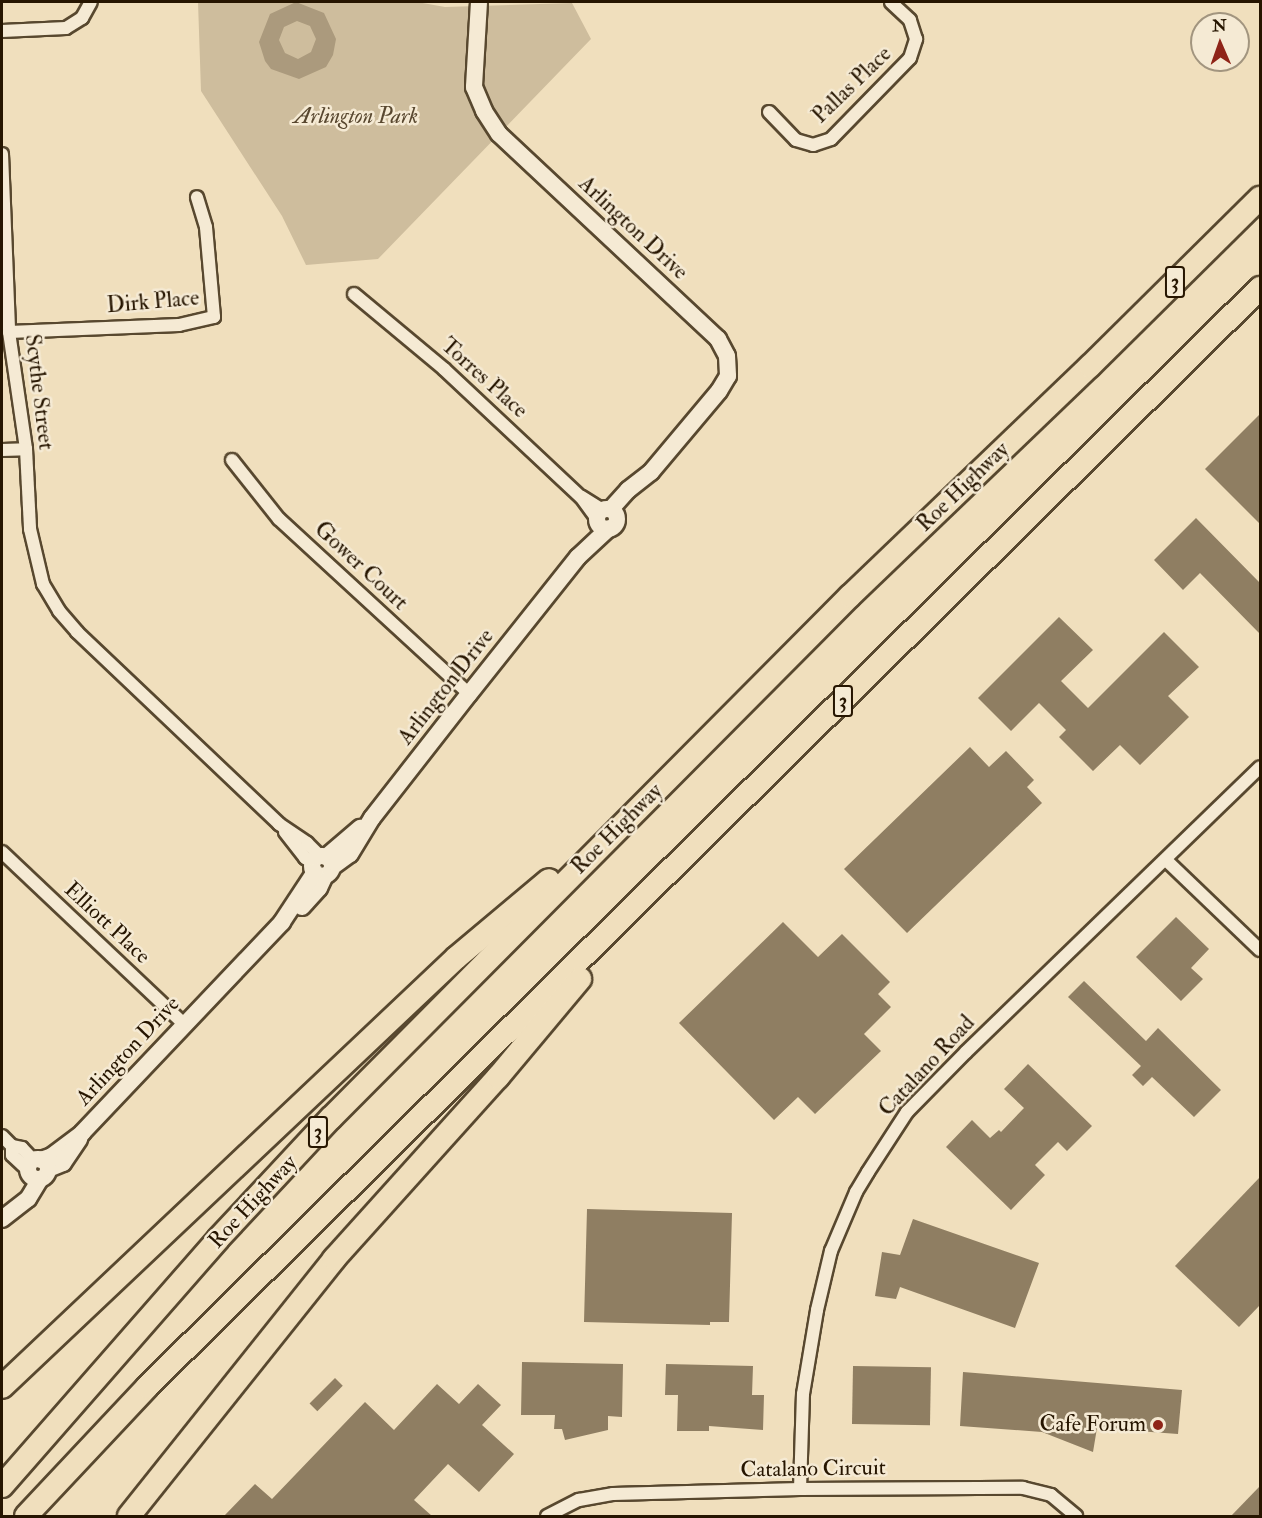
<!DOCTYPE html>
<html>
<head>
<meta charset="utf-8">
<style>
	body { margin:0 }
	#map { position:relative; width:1262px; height:1518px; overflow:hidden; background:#f0dfbd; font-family:"IM FELL Double Pica",serif }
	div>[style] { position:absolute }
	.green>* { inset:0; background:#cebd9d }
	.water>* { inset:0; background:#ab9a7d }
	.building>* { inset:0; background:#8f7e62; transform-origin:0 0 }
	.roads { filter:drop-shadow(2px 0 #58482f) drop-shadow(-2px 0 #58482f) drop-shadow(0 2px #58482f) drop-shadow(0 -2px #58482f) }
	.street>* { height:12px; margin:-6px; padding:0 6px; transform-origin:6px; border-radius:6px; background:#f5ead4 }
	.secondary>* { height:16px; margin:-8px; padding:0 8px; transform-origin:8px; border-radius:8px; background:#f5ead4 }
	.secondary>.ring { margin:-8px; padding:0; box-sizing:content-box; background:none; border:16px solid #f5ead4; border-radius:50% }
	.highway>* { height:22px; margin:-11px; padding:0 11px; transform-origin:11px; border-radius:11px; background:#f0dfbd }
	.dots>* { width:16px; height:16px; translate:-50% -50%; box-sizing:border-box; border:3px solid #f5ead4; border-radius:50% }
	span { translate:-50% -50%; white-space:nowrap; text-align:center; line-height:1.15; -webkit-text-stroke:5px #f5ead4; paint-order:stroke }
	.shield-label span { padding:2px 4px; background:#f5ead4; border:2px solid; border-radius:4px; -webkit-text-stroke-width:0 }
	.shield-label { font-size:21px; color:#261500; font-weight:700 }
	.street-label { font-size:22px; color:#261500 }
	.park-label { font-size:22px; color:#58472f; font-style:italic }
	.poi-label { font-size:22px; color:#261500 }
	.right { translate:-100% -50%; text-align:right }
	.frame { position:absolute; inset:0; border:3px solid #261500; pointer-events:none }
	.north { position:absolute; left:1190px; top:12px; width:60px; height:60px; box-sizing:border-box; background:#f5ead4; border:2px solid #a2957f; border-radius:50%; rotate:358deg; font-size:16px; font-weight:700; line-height:24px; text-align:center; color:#261500 }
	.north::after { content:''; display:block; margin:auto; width:21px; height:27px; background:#8f2418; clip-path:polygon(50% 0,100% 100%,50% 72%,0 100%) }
</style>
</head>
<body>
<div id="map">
	<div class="green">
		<i style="clip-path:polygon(198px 2px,417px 2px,445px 7px,572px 3px,591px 39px,378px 259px,306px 265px,282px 216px,201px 91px)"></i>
	</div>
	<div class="water">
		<i style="clip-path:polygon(evenodd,296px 2px,324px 13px,336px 39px,333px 55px,326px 67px,299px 79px,271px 69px,265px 61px,259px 42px,270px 14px,296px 2px,297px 21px,310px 26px,316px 39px,311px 52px,298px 59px,285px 53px,279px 40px,284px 27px,297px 21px)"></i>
	</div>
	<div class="building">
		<i style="clip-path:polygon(1260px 414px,1260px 524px,1205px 469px)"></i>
		<i style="clip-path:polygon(1196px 518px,1260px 583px,1260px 634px,1200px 573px,1183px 590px,1154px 560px)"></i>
		<i style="clip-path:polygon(1059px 617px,1093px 650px,1061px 681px,1088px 708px,1164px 632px,1199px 667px,1168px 696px,1189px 717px,1140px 765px,1120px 745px,1093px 771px,1059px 737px,1066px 730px,1039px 703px,1011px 731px,978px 698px)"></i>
		<i style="clip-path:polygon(970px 747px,989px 767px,1006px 751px,1034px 780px,1027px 787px,1042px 803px,907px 933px,844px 869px)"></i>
		<i style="clip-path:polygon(1176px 917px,1209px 949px,1191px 968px,1203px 979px,1181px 1001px,1136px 957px)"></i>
		<i style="clip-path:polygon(783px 922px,818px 957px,842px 934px,890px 982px,878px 994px,891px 1007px,864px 1034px,881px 1051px,815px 1114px,798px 1097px,774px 1120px,679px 1023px)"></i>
		<i style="clip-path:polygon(1084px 981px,1146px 1041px,1158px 1028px,1221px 1090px,1194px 1117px,1152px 1077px,1143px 1086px,1132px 1075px,1141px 1066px,1068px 997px)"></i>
		<i style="clip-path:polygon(1028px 1064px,1092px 1126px,1067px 1151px,1058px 1142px,1035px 1165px,1045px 1175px,1011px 1210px,946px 1147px,972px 1120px,990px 1138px,999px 1130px,1001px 1132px,1024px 1108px,1004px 1089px)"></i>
		<i style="clip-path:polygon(1260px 1177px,1260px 1305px,1239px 1327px,1175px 1266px)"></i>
		<i style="clip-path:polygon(587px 1209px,732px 1213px,729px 1322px,710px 1322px,710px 1325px,584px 1322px)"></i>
		<i style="clip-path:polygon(913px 1219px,1039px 1263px,1015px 1328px,900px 1287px,896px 1299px,875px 1296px,882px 1252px,900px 1255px)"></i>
		<i style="clip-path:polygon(522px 1362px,623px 1364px,622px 1417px,608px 1416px,608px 1430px,565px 1440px,562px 1429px,554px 1429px,555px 1415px,521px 1415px)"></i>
		<i style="clip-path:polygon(666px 1364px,753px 1366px,752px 1395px,764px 1395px,763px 1430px,709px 1426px,709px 1431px,677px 1431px,678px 1395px,665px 1395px)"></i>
		<i style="left:853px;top:1366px;width:78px;height:58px;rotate:1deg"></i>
		<i style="clip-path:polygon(963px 1372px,1182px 1390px,1178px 1434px,1097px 1428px,1093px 1452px,1042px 1432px,960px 1426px)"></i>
		<i style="left:335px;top:1378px;width:11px;height:36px;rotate:45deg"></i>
		<i style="clip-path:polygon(437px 1384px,459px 1404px,478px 1384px,501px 1405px,482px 1425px,514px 1454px,479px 1492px,448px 1464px,414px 1500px,432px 1516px,224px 1516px,255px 1484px,272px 1499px,365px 1402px,394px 1430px)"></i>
		<i style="clip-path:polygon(1260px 1486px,1260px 1516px,1231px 1516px)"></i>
	</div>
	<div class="roads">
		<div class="street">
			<i style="left:2px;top:31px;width:64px;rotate:-2.7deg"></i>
			<i style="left:66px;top:28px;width:19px;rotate:-32deg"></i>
			<i style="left:82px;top:18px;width:18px;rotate:-61deg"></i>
			<i style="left:769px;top:112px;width:39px;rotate:46deg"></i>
			<i style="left:796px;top:140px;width:18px;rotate:16deg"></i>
			<i style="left:813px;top:145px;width:19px;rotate:-18deg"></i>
			<i style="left:831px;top:139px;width:113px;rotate:-45.7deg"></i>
			<i style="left:910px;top:58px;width:20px;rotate:-72deg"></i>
			<i style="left:916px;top:39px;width:20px;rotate:-108deg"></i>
			<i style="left:910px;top:20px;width:26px;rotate:-137deg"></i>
			<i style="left:2px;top:154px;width:178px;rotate:87.7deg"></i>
			<i style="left:9px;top:332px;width:118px;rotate:81.7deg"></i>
			<i style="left:26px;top:449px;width:80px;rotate:87.1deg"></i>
			<i style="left:30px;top:529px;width:57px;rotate:76.7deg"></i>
			<i style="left:43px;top:584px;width:31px;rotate:59deg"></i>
			<i style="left:59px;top:611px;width:28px;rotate:49deg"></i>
			<i style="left:77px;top:632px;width:279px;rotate:43.5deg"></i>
			<i style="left:279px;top:824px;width:34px;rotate:34deg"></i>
			<i style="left:307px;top:843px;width:18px;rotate:45deg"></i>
			<i style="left:354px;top:294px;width:117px;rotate:39.8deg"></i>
			<i style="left:444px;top:369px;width:187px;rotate:43.1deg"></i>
			<i style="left:581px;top:497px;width:27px;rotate:54deg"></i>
			<i style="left:9px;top:332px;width:170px;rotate:-2.4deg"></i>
			<i style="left:179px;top:325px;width:36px;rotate:-13deg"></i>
			<i style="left:214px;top:317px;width:90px;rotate:-95.1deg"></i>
			<i style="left:206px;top:227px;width:31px;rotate:-107deg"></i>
			<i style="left:2px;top:450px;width:24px;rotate:-2deg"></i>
			<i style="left:232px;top:460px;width:75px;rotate:51.5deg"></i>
			<i style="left:279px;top:519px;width:258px;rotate:42.6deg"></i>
			<i style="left:582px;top:497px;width:25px;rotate:32deg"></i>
			<i style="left:285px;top:832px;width:33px;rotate:52deg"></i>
			<i style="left:305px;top:858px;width:9px;rotate:32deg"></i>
			<i style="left:2px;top:852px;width:250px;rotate:43.4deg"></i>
			<i style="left:1166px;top:860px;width:130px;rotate:43.8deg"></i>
			<i style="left:2px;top:1136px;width:14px;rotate:45deg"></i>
			<i style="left:28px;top:1170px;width:22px;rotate:-137deg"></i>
			<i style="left:12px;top:1155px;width:9px;rotate:-90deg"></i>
			<i style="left:12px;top:1146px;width:10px;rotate:11deg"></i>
			<i style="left:22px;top:1148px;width:18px;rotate:47deg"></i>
			<i style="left:800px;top:1489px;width:95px;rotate:-88.2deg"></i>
			<i style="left:803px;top:1394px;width:85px;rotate:-80.5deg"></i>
			<i style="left:817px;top:1310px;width:61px;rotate:-76.7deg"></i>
			<i style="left:831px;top:1251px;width:64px;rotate:-67deg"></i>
			<i style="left:856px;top:1192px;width:23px;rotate:-59deg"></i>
			<i style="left:868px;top:1172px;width:72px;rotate:-57deg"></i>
			<i style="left:907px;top:1112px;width:84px;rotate:-45.5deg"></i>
			<i style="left:966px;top:1052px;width:409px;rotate:-44.1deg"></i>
			<i style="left:547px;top:1516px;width:36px;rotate:-27deg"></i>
			<i style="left:579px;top:1500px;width:35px;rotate:-10deg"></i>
			<i style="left:613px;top:1494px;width:187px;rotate:-1.5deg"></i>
			<i style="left:800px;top:1489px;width:223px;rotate:-0.3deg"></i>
			<i style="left:1023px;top:1488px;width:29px;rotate:14deg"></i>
			<i style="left:1051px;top:1495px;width:33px;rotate:40deg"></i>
		</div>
		<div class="secondary">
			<i style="left:479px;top:2px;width:85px;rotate:93.4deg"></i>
			<i style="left:474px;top:87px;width:26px;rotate:67deg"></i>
			<i style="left:484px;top:111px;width:27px;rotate:57deg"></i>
			<i style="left:499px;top:134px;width:300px;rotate:43.1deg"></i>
			<i style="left:718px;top:339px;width:19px;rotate:62deg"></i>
			<i style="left:727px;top:356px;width:20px;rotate:87deg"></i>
			<i style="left:728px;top:376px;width:17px;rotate:121deg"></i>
			<i style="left:719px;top:391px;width:106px;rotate:130deg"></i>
			<i style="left:651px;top:472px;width:29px;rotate:142deg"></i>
			<i style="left:628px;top:490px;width:25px;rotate:132deg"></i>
			<i class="ring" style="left:597px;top:509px;width:4px;height:4px"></i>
			<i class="ring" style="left:312px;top:856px;width:4px;height:4px"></i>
			<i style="left:326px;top:857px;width:45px;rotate:-40.5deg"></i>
			<i style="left:332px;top:867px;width:22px;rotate:-36deg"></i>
			<i style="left:350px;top:854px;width:42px;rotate:-58.6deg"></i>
			<i style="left:372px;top:818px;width:157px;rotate:-52deg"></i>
			<i style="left:469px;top:694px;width:175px;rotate:-51.5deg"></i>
			<i style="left:578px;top:557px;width:42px;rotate:-43.1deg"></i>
			<i style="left:302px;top:907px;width:25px;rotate:-48deg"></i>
			<i style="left:319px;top:888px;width:14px;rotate:-65deg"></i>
			<i class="ring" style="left:28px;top:1159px;width:4px;height:4px"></i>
			<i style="left:41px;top:1160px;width:12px;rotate:-20deg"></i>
			<i style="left:52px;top:1156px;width:38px;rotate:-37deg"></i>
			<i style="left:82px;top:1133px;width:291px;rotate:-46.5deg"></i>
			<i style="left:282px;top:922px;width:60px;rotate:-56.6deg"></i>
			<i style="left:48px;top:1169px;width:16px;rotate:-22deg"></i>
			<i style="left:63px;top:1163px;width:29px;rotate:-56deg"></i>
			<i style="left:2px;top:1219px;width:33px;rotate:-38deg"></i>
			<i style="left:28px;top:1199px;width:23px;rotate:-59deg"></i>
		</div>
		<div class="highway">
			<i style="left:2px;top:1387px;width:625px;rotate:-43.38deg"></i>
			<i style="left:456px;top:958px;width:121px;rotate:-40deg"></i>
			<i style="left:2px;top:1486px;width:328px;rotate:-48.8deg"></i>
			<i style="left:218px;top:1239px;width:166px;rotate:-47deg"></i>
			<i style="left:331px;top:1118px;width:736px;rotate:-45.17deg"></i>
			<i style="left:850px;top:596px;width:332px;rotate:-43.8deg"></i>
			<i style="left:1090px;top:366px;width:239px;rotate:-44.7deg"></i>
			<i style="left:26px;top:1516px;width:177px;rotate:-46.8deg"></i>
			<i style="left:147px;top:1387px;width:1564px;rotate:-44.64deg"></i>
			<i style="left:129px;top:1516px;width:329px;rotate:-51.4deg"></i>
			<i style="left:334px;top:1259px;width:245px;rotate:-48deg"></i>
			<i style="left:498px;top:1077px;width:128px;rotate:-50.1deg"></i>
		</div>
	</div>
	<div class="dots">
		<i style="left:1158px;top:1425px;background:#8f2418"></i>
	</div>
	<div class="shield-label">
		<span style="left:1175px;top:282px">3</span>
		<span style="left:843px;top:701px">3</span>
		<span style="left:318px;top:1132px">3</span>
	</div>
	<div class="street-label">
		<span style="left:852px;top:85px;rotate:-44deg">Pallas Place</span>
		<span style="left:633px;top:228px;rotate:43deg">Arlington Drive</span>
		<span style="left:153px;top:302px;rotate:-5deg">Dirk Place</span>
		<span style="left:484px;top:378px;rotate:42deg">Torres Place</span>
		<span style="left:39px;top:392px;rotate:83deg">Scythe Street</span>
		<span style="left:963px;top:487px;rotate:-44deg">Roe Highway</span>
		<span style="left:361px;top:566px;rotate:43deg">Gower Court</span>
		<span style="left:446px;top:687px;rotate:-52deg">Arlington Drive</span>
		<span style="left:617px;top:829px;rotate:-45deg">Roe Highway</span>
		<span style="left:107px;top:923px;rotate:43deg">Elliott Place</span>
		<span style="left:128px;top:1051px;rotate:-47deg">Arlington Drive</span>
		<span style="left:927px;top:1066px;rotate:-47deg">Catalano Road</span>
		<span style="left:253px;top:1202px;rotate:-47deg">Roe Highway</span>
		<span style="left:813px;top:1469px;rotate:-1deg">Catalano Circuit</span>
	</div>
	<div class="park-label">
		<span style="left:356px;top:117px">Arlington Park</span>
	</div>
	<div class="poi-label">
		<span class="right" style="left:1146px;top:1425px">Cafe Forum</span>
	</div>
	<div class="frame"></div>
	<div class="north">N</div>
</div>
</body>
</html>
